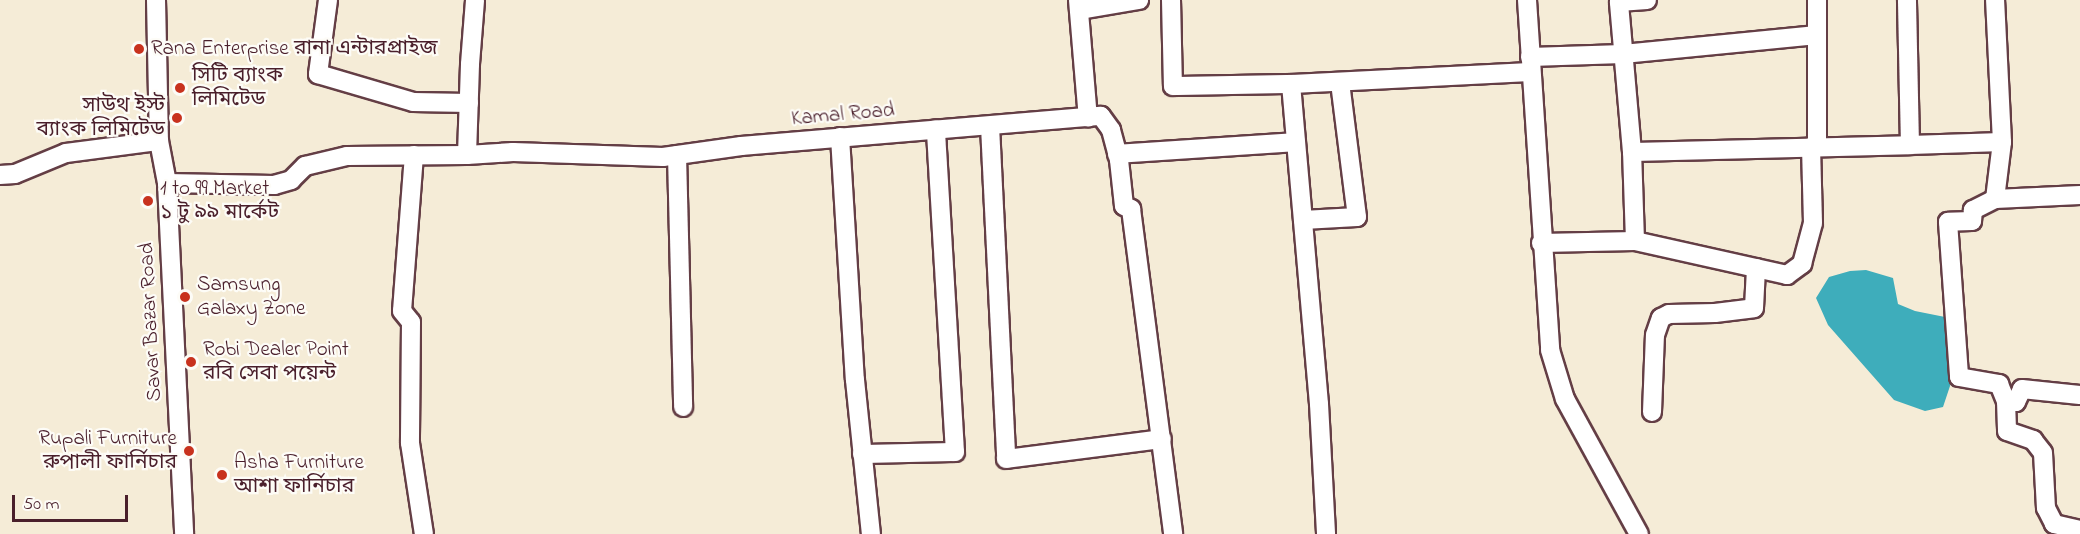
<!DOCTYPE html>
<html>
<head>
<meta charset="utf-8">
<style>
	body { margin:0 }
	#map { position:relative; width:2080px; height:534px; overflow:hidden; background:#f5ecd7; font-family:"Indie Flower","Noto Sans Bengali",sans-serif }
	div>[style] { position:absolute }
	.water>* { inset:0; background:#3eadbb }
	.roads { filter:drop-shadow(2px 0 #643e45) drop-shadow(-2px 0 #643e45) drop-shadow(0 2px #643e45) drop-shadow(0 -2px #643e45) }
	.minor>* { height:18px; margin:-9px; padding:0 9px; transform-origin:9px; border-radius:9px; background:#fff }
	.dots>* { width:16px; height:16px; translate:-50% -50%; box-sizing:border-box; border:3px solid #fdfcf7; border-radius:50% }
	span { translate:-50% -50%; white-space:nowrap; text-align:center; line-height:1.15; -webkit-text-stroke:4.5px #fdfcf7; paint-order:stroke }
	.poi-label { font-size:21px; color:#4a1f2b }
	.left { translate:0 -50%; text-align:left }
	.right { translate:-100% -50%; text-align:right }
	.street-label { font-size:21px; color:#4a1f2b }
	.scale { position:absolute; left:12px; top:495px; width:116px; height:27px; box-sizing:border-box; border:3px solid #4a1f2b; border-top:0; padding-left:8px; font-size:18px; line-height:21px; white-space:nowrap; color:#4a1f2b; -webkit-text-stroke:4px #fdfcf7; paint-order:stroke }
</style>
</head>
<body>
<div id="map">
	<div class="water">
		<i style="clip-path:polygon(1866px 270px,1893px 278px,1898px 304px,1915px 311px,1945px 317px,1951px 336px,1952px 380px,1943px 407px,1925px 411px,1894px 400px,1828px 325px,1816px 298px,1829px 277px,1850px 271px)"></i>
	</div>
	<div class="roads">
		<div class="minor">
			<i style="left:156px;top:0;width:141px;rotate:88.8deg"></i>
			<i style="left:159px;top:141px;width:43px;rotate:79.2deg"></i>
			<i style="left:167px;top:183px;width:351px;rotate:87.2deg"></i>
			<i style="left:328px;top:0;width:75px;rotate:97.7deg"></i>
			<i style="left:318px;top:74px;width:99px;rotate:16.4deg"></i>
			<i style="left:413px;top:102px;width:56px;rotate:1deg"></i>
			<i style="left:1078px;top:0;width:118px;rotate:85.2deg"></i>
			<i style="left:1171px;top:0;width:86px;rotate:88.7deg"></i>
			<i style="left:1173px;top:86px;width:118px;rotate:-1deg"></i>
			<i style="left:1291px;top:84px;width:321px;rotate:85deg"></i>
			<i style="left:1319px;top:404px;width:130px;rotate:86.9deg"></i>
			<i style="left:1527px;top:0;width:351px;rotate:86.2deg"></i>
			<i style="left:1550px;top:350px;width:51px;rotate:73deg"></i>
			<i style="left:1565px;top:399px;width:154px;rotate:61.3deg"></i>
			<i style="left:1817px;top:0;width:147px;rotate:90deg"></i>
			<i style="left:1079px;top:10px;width:61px;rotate:-9.5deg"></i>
			<i style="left:1530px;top:57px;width:93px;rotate:-1.8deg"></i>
			<i style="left:1623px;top:54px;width:195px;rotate:-5.6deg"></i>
			<i style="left:1291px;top:84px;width:240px;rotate:-2.9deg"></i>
			<i style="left:990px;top:126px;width:333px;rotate:87.2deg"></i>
			<i style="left:1006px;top:459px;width:157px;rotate:-7.3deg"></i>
			<i style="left:840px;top:137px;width:243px;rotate:86.5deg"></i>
			<i style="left:855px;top:380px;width:155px;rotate:84.1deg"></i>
			<i style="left:1910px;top:145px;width:92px;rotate:-1.9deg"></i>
			<i style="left:2002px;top:142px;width:142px;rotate:-92.8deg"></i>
			<i style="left:1632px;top:152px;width:151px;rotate:-95deg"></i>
			<i style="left:1619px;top:2px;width:28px;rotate:-4deg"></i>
			<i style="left:1117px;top:154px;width:179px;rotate:-3.8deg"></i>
			<i style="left:414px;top:155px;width:156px;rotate:94.4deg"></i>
			<i style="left:402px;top:311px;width:14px;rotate:51deg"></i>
			<i style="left:411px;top:322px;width:121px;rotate:90.5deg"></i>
			<i style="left:410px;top:443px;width:92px;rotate:81.3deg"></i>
			<i style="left:467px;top:155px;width:91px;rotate:-88.1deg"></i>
			<i style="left:470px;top:64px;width:64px;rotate:-85.5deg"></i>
			<i style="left:677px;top:155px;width:252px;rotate:88.6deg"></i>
			<i style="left:0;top:175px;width:15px;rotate:-4deg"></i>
			<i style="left:15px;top:174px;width:55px;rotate:-22.4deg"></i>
			<i style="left:66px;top:153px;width:94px;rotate:-7.4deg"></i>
			<i style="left:167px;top:183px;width:107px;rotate:1.1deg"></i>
			<i style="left:274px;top:185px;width:18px;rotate:-16deg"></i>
			<i style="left:291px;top:180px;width:20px;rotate:-45deg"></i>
			<i style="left:305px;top:166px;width:43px;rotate:-13.4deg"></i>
			<i style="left:347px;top:156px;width:120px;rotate:-0.5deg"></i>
			<i style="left:467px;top:155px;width:46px;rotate:-3.7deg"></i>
			<i style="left:513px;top:152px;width:150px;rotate:1.9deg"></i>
			<i style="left:663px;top:157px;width:79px;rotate:-8deg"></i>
			<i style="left:741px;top:146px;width:361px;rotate:-4.8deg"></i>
			<i style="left:1101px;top:116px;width:17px;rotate:54deg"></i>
			<i style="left:1111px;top:130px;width:31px;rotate:75deg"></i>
			<i style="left:1119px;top:160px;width:46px;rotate:83.8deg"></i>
			<i style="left:1124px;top:206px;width:8px;rotate:23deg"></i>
			<i style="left:1131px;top:209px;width:328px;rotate:82.6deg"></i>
			<i style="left:2080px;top:195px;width:85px;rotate:177.3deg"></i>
			<i style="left:1995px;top:199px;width:25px;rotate:153deg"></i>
			<i style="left:1973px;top:210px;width:11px;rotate:95deg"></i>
			<i style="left:1972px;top:221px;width:24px;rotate:178deg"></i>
			<i style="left:1948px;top:222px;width:155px;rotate:85.9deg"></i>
			<i style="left:1959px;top:377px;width:41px;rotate:9.9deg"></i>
			<i style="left:1999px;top:384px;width:18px;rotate:68deg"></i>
			<i style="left:2006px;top:401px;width:30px;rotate:88deg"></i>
			<i style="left:2007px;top:431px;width:28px;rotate:19deg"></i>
			<i style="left:2033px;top:440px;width:16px;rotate:52deg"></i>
			<i style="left:2043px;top:453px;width:55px;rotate:86.9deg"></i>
			<i style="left:2046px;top:508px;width:18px;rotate:63deg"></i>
			<i style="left:2054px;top:524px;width:27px;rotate:13deg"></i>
			<i style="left:1995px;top:199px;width:57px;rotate:-83deg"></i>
			<i style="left:1303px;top:220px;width:54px;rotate:-3.2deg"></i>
			<i style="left:1357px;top:217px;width:136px;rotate:-97.2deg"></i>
			<i style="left:1635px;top:241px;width:156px;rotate:12.6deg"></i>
			<i style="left:1787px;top:275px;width:19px;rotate:-36deg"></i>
			<i style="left:1802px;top:264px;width:42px;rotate:-75deg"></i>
			<i style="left:1813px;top:223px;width:76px;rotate:-91.5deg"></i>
			<i style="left:1541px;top:243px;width:94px;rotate:-1.2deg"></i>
			<i style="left:1635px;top:241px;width:89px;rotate:-91.9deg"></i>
			<i style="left:1632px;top:152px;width:278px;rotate:-1.4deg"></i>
			<i style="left:1910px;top:145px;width:145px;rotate:-91.2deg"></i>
			<i style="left:2006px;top:401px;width:10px;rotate:6deg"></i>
			<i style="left:2016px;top:402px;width:14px;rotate:-65deg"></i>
			<i style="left:2022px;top:389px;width:58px;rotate:5.9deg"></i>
			<i style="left:1652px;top:412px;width:77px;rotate:-87.8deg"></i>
			<i style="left:1655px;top:335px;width:18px;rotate:-71deg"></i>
			<i style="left:1661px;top:318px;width:9px;rotate:-27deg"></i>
			<i style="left:1669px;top:314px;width:46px;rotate:-1.2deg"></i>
			<i style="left:1715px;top:313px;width:39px;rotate:-7deg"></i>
			<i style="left:1754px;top:308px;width:40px;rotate:-87.1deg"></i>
			<i style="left:862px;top:454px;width:93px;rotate:-1.2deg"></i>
			<i style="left:955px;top:452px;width:323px;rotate:-93.4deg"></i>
		</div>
	</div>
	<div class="dots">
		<i style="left:139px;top:49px;background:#c8321e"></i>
		<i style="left:180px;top:88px;background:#c8321e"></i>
		<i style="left:177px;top:118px;background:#c8321e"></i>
		<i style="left:148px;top:201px;background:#c8321e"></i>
		<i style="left:185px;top:297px;background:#c8321e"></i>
		<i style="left:191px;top:362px;background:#c8321e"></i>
		<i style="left:189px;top:451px;background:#c8321e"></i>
		<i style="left:222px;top:475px;background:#c8321e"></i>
	</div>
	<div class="poi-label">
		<span class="left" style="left:151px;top:49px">Rana Enterprise রানা এন্টারপ্রাইজ</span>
		<span class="left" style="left:192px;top:88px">সিটি ব্যাংক<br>লিমিটেড</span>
		<span class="right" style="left:165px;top:118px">সাউথ ইস্ট<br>ব্যাংক লিমিটেড</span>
		<span class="left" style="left:160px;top:201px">1 to 99 Market<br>১ টু ৯৯ মার্কেট</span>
		<span class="left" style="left:197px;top:297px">Samsung<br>Galaxy Zone</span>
		<span class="left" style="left:203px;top:362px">Robi Dealer Point<br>রবি সেবা পয়েন্ট</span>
		<span class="right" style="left:177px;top:451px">Rupali Furniture<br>রুপালী ফার্নিচার</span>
		<span class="left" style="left:234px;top:475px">Asha Furniture<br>আশা ফার্নিচার</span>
	</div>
	<div class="street-label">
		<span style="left:843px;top:115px;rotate:-5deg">Kamal Road</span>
		<span style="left:151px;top:322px;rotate:-93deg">Savar Bazar Road</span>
	</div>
	<div class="scale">50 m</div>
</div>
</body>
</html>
